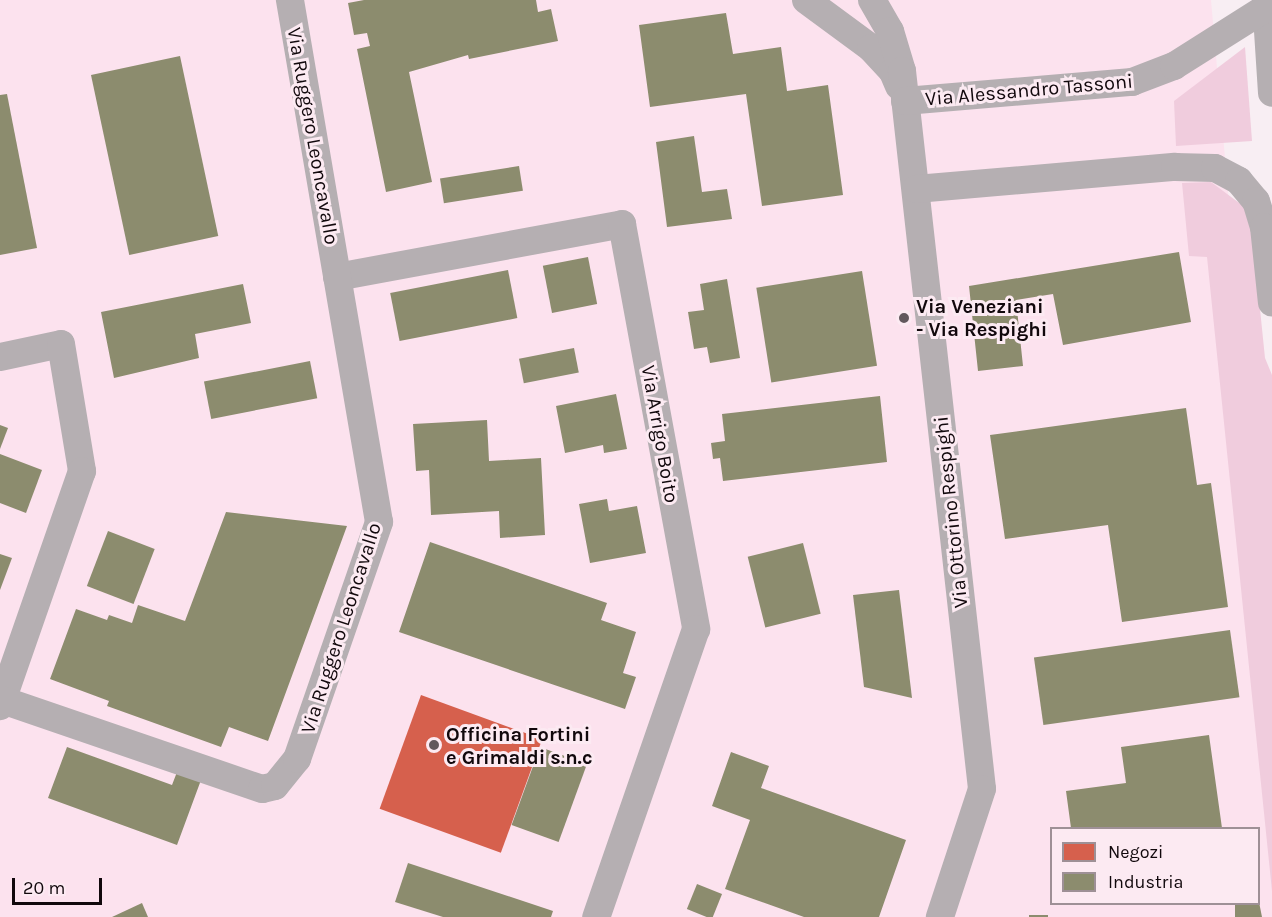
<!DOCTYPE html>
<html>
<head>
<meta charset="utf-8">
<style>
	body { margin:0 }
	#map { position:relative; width:1272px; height:917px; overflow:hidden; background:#f8eef3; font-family:Karla,sans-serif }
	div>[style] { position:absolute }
	.built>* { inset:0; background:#fce2ee }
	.green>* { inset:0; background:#f0ccdd }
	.shops>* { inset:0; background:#d6604d; transform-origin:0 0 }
	.industry>* { inset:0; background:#8c8c6e; transform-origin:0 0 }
	.street>* { height:28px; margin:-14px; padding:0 14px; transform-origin:14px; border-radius:14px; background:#b5afb2 }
	.dots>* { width:16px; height:16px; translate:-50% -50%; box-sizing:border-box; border:3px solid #fceaf2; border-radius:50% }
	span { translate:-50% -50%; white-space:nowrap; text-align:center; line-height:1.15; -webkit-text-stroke:6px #fceaf2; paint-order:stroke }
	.street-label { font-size:20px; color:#11080c }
	.poi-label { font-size:20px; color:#11080c; font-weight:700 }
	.left { translate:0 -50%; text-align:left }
	.legend { position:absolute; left:1050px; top:827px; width:210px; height:78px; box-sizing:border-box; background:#fceaf2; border:2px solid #9e9096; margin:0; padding:8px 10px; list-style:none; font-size:18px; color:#11080c }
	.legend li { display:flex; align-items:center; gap:12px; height:30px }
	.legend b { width:30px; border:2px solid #9e9096 }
	.scale { position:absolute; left:12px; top:878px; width:90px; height:27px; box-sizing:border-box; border:3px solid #11080c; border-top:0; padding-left:8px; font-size:18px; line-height:21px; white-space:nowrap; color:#11080c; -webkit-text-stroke:4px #fceaf2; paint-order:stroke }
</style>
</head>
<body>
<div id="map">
	<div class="built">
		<i style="clip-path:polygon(evenodd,0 0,1211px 0,1272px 687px,1272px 917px,0 917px,0 0,1052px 828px,1258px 828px,1258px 904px,1052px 904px,1052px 828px)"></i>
	</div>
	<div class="green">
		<i style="clip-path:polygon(1245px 47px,1252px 141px,1176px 146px,1174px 101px)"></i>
		<i style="clip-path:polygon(1211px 182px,1250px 211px,1265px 358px,1272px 375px,1272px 891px,1207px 257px,1189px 256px,1182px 183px)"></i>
	</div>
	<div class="shops">
		<i style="left:421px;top:695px;width:129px;height:121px;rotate:20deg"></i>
	</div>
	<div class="industry">
		<i style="clip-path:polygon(364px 0,536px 0,538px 12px,551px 9px,558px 41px,469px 59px,468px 55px,409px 72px,432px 182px,386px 192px,357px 49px,370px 46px,367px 33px,354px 35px,348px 3px)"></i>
		<i style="clip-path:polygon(726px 13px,733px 54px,781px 47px,787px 91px,828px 85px,843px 195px,762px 206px,746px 94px,650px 107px,639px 25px)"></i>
		<i style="left:180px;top:56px;width:184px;height:91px;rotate:78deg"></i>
		<i style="clip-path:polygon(7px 94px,37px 248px,0 255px,0 95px)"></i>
		<i style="clip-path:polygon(694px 136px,702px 192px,727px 189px,732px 219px,667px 227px,656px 142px)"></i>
		<i style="left:519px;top:166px;width:25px;height:80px;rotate:81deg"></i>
		<i style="clip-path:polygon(1179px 252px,1191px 322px,1063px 345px,1053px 294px,1016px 300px,1023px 366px,978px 371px,969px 286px)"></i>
		<i style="left:588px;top:257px;width:48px;height:46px;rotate:79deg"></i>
		<i style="left:508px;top:270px;width:49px;height:120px;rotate:79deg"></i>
		<i style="left:862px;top:271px;width:96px;height:107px;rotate:81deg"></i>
		<i style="clip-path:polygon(727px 279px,740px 358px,710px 363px,707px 347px,694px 349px,688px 312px,704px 310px,700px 284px)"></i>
		<i style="clip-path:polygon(243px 284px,251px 323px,195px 334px,199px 358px,114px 378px,101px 312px)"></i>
		<i style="left:574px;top:348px;width:25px;height:56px;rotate:79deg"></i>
		<i style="left:310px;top:361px;width:38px;height:108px;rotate:79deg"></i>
		<i style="clip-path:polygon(616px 394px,627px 449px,604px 453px,603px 445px,565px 453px,556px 406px)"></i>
		<i style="clip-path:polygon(880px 396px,887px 462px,723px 481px,720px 458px,713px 459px,711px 443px,725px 441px,722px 414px)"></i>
		<i style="clip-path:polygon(1186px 408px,1197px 485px,1211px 483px,1228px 607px,1122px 622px,1108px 525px,1005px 539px,990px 435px)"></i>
		<i style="clip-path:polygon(487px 420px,489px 461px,541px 458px,545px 535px,500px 538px,499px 511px,431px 515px,429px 470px,416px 471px,413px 424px)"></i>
		<i style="clip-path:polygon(0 425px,8px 428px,0 449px)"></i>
		<i style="clip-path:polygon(0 454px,42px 470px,26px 513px,0 503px)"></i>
		<i style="clip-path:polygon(607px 499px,609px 511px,637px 506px,646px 553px,590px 563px,579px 504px)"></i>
		<i style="clip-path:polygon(226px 512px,347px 526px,268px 741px,229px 727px,221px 747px,107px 706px,109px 701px,50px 679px,76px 609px,107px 620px,109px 615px,132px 623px,138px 605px,185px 621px)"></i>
		<i style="left:108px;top:531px;width:50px;height:59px;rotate:21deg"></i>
		<i style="clip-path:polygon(430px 542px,607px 603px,601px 620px,636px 632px,623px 673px,636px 677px,625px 709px,399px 632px)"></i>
		<i style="left:803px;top:543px;width:73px;height:57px;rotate:76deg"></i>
		<i style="clip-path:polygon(0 554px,12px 558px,0 590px)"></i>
		<i style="clip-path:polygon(899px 590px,912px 698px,864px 687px,853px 595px)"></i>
		<i style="left:1230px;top:630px;width:68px;height:198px;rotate:82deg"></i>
		<i style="clip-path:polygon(1209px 735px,1222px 828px,1071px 828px,1066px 791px,1126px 783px,1121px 747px)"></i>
		<i style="clip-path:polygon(67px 747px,172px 785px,177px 772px,201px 780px,177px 845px,48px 798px)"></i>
		<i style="left:540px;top:747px;width:50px;height:83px;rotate:20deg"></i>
		<i style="clip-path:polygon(731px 752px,769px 766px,761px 788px,906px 840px,879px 917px,804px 917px,725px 889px,750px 820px,712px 806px)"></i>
		<i style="clip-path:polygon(408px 863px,553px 911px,551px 917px,443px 917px,395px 902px)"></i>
		<i style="left:697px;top:884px;width:27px;height:27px;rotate:22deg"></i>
		<i style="clip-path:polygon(1258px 897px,1262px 917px,1235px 917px,1235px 904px,1258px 904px)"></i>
		<i style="clip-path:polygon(142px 903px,148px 917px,112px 917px)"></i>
		<i style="left:1029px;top:915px;width:19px;height:2px"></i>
	</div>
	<div class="street">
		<i style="left:806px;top:0;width:81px;rotate:36.4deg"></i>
		<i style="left:871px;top:48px;width:33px;rotate:47deg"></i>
		<i style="left:893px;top:72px;width:15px;rotate:67deg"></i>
		<i style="left:872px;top:0;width:36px;rotate:60deg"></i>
		<i style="left:890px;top:31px;width:42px;rotate:73.3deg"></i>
		<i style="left:902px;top:71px;width:722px;rotate:83.64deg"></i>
		<i style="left:982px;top:789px;width:135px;rotate:108.2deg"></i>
		<i style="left:1266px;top:0;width:93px;rotate:86.3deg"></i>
		<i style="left:905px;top:101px;width:228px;rotate:-4.8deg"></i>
		<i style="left:1132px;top:82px;width:45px;rotate:-20.9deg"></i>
		<i style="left:1174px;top:66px;width:107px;rotate:-32.3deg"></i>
		<i style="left:916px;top:189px;width:260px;rotate:-4.9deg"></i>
		<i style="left:1175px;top:167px;width:40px;rotate:1.4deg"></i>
		<i style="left:1215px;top:168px;width:27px;rotate:28deg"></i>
		<i style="left:1239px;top:181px;width:26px;rotate:50deg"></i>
		<i style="left:1256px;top:201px;width:27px;rotate:73deg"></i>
		<i style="left:1264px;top:227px;width:76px;rotate:84deg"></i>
		<i style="left:337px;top:277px;width:290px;rotate:-10.5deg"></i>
		<i style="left:622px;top:224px;width:412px;rotate:79.6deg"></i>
		<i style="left:696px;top:629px;width:305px;rotate:109.1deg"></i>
		<i style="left:0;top:357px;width:62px;rotate:-12deg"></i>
		<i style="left:61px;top:344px;width:129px;rotate:80.6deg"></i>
		<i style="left:82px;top:471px;width:249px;rotate:109.2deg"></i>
		<i style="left:2px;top:700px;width:275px;rotate:18.9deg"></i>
		<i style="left:262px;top:789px;width:13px;rotate:-13deg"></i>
		<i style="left:275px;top:786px;width:35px;rotate:-51deg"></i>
		<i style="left:297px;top:759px;width:251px;rotate:-70.9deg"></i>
		<i style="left:379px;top:522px;width:530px;rotate:-99.68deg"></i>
	</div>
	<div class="dots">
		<i style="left:904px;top:318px;background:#62585d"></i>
		<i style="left:434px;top:745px;background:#62585d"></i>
	</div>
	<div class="street-label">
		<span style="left:1029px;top:90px;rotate:-5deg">Via Alessandro Tassoni</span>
		<span style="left:313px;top:136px;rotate:80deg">Via Ruggero Leoncavallo</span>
		<span style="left:660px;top:434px;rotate:80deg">Via Arrigo Boito</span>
		<span style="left:951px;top:512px;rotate:-96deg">Via Ottorino Respighi</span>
		<span style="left:341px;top:628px;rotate:-72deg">Via Ruggero Leoncavallo</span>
	</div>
	<div class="poi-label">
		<span class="left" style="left:916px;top:318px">Via Veneziani<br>- Via Respighi</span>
		<span class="left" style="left:446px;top:746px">Officina Fortini<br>e Grimaldi s.n.c</span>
	</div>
	<ul class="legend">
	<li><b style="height:16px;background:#d6604d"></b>Negozi</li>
	<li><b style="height:16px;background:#8c8c6e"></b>Industria</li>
	</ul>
	<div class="scale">20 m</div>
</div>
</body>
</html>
